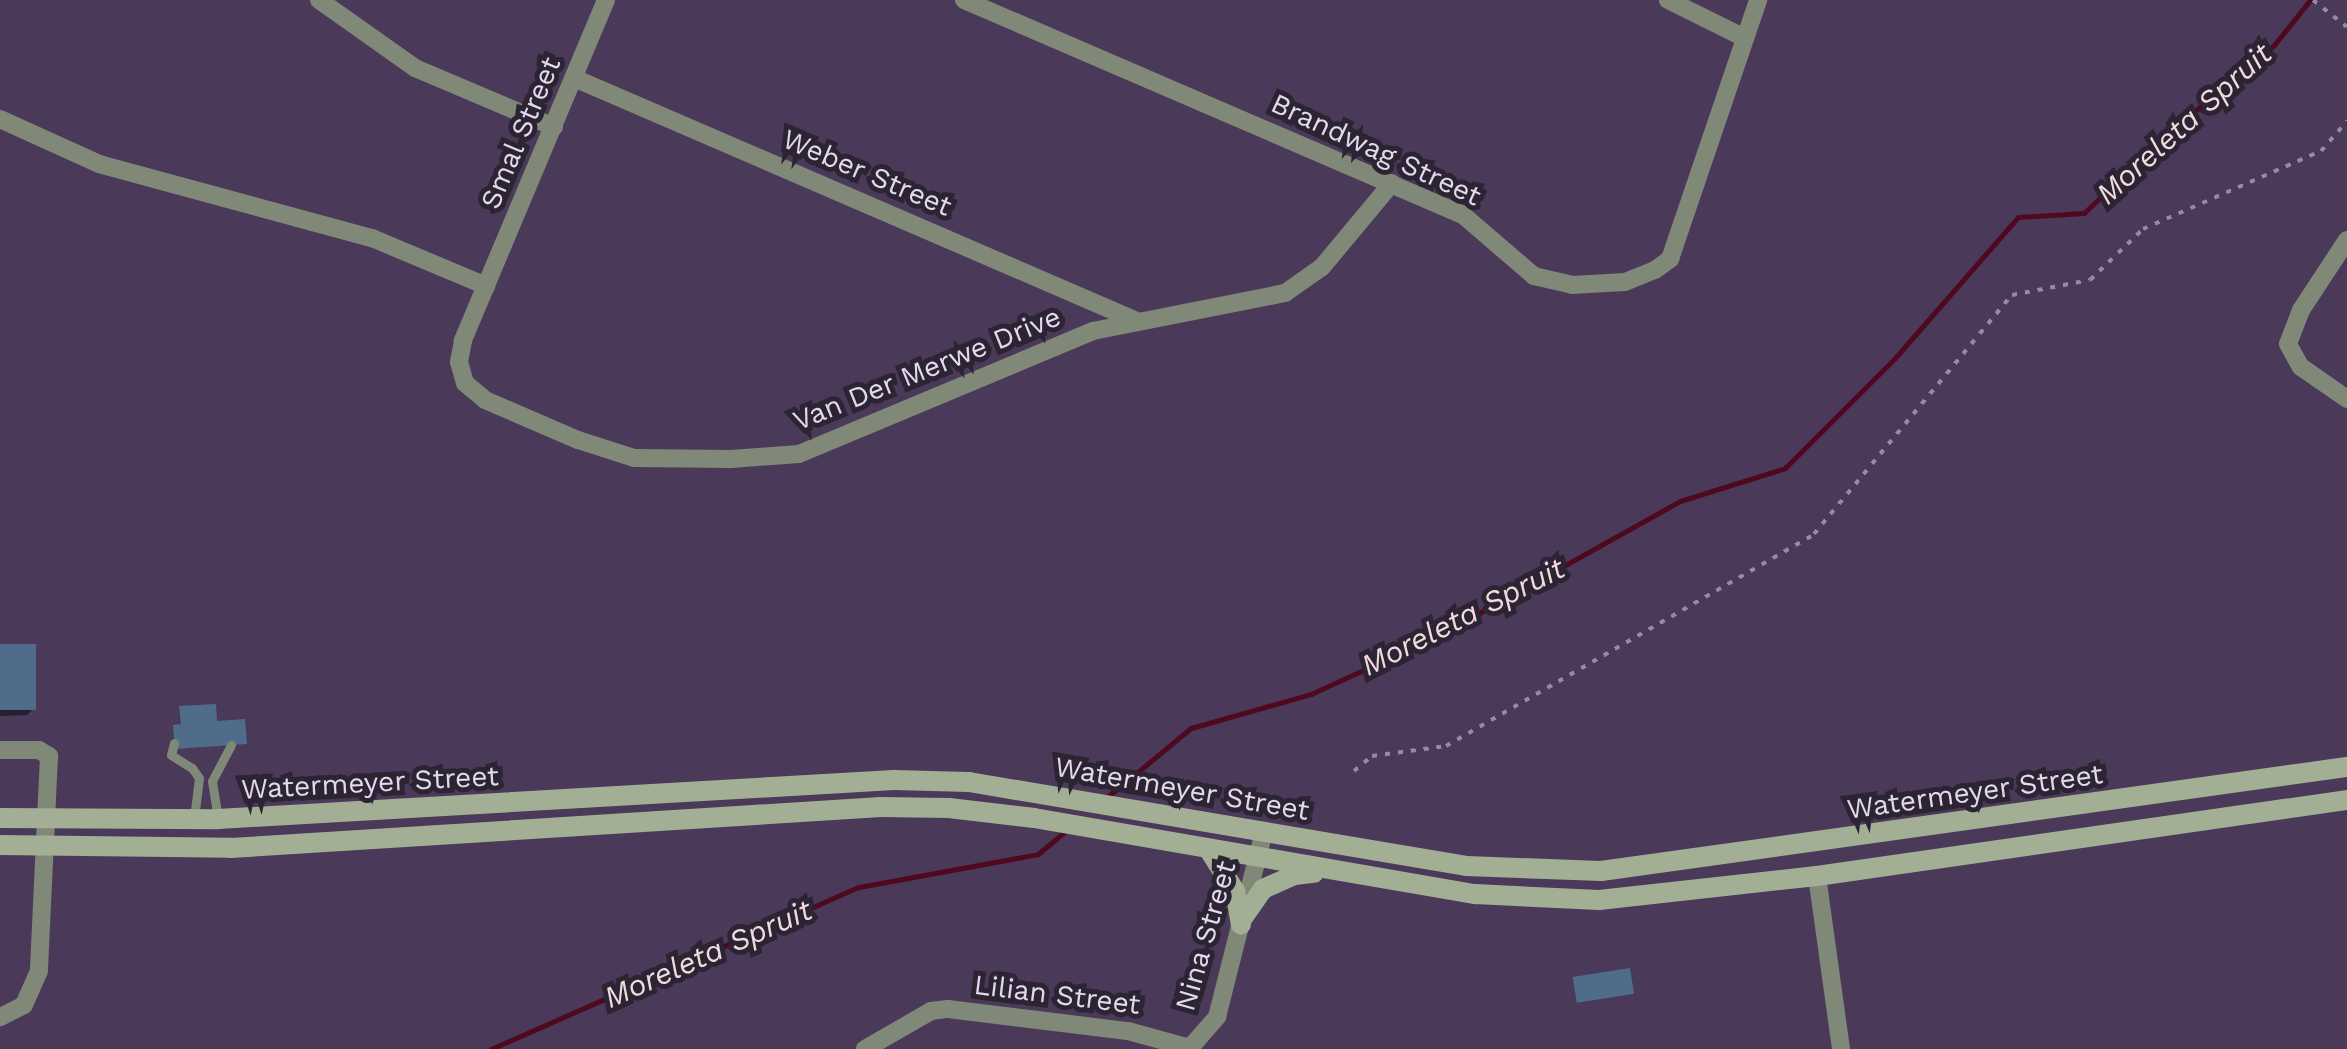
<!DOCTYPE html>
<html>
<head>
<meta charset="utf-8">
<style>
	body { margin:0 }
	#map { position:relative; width:2347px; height:1049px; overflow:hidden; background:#4a3959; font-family:"Work Sans",sans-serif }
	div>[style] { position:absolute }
	.shadow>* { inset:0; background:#0007 }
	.stream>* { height:5px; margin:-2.5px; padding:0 2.5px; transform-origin:2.5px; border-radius:2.5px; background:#4f091f }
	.building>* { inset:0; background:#4f6d8a; transform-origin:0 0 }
	.path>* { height:4px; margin-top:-2px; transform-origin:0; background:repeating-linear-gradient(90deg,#978aa4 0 5px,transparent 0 13px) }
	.service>* { height:9px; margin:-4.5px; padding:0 4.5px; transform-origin:4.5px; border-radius:4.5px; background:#808877 }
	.minor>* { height:18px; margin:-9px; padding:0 9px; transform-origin:9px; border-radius:9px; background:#808877 }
	.secondary>* { height:20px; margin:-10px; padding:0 10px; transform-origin:10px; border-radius:10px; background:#a2af94 }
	span { translate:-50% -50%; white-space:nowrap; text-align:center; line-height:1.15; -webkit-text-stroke:10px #2c2433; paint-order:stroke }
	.street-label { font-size:28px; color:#e3d9ed }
	.water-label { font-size:30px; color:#f2dbde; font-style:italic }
</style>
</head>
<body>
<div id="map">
	<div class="shadow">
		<i style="clip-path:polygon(0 648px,33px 709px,27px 715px,0 716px)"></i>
	</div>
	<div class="stream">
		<i style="left:1106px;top:798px;width:110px;rotate:-39.5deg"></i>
		<i style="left:1191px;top:728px;width:125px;rotate:-15.8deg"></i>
		<i style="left:1311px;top:694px;width:144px;rotate:-24.6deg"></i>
		<i style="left:1442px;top:634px;width:273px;rotate:-29.2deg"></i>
		<i style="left:1680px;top:501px;width:110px;rotate:-17.4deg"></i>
		<i style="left:1785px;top:468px;width:156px;rotate:-45deg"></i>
		<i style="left:1895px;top:358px;width:187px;rotate:-48.9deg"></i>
		<i style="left:2018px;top:217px;width:66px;rotate:-3.5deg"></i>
		<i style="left:2084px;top:213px;width:105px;rotate:-43.8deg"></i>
		<i style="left:2160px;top:140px;width:148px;rotate:-39.8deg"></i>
		<i style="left:2274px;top:45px;width:58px;rotate:-51.3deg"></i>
		<i style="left:491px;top:1049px;width:402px;rotate:-23.8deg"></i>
		<i style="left:859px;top:887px;width:182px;rotate:-10.4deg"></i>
		<i style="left:1038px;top:854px;width:38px;rotate:-40deg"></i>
	</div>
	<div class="building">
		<i style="left:36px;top:644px;width:66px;height:36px;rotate:90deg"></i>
		<i style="clip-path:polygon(216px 704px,217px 721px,245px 719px,247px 744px,175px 749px,173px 725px,181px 724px,179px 706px)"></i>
		<i style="left:1630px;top:968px;width:26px;height:58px;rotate:81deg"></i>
	</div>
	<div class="path">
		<i style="left:2313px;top:0;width:43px;rotate:38.5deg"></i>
		<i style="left:1354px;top:771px;width:23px;rotate:-40deg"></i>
		<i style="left:1372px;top:756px;width:75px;rotate:-7.7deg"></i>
		<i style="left:1446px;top:746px;width:425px;rotate:-29.9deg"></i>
		<i style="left:1814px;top:534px;width:310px;rotate:-50.4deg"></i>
		<i style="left:2012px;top:295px;width:79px;rotate:-10.9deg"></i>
		<i style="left:2090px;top:280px;width:74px;rotate:-43.9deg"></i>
		<i style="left:2143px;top:229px;width:194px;rotate:-23.7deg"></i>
		<i style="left:2321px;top:151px;width:40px;rotate:-49deg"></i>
	</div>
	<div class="service">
		<i style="left:174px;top:743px;width:12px;rotate:104deg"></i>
		<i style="left:171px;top:755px;width:25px;rotate:32deg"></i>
		<i style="left:192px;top:768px;width:12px;rotate:55deg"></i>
		<i style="left:199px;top:778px;width:39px;rotate:97deg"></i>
		<i style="left:218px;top:819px;width:38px;rotate:-99deg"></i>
		<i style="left:212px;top:781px;width:41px;rotate:-62.2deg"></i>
	</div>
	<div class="minor">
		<i style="left:319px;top:0;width:118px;rotate:35.3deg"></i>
		<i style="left:415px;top:68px;width:151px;rotate:23deg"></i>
		<i style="left:606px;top:0;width:370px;rotate:112.8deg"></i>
		<i style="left:463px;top:341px;width:21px;rotate:101deg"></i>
		<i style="left:459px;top:362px;width:22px;rotate:74deg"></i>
		<i style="left:465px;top:383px;width:26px;rotate:40deg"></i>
		<i style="left:485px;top:400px;width:101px;rotate:23.3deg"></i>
		<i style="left:578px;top:440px;width:59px;rotate:17.8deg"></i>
		<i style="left:634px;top:458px;width:97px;rotate:0.6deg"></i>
		<i style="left:731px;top:459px;width:68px;rotate:-4.2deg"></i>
		<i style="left:799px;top:454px;width:319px;rotate:-22.7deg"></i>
		<i style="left:1093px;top:331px;width:196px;rotate:-11.2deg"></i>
		<i style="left:1285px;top:293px;width:45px;rotate:-35.1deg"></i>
		<i style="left:1322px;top:267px;width:109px;rotate:-50.2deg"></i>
		<i style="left:964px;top:0;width:543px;rotate:23.31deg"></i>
		<i style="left:1463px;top:215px;width:94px;rotate:40.7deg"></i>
		<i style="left:1534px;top:276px;width:39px;rotate:13deg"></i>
		<i style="left:1572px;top:285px;width:53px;rotate:-3.2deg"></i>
		<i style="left:1625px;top:282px;width:32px;rotate:-22deg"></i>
		<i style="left:1655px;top:270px;width:19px;rotate:-36deg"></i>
		<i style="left:1670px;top:259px;width:274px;rotate:-71.2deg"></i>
		<i style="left:1668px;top:0;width:86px;rotate:26.3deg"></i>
		<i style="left:574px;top:78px;width:613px;rotate:23.35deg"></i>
		<i style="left:0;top:119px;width:109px;rotate:24.4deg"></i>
		<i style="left:99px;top:164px;width:283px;rotate:15.2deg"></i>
		<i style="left:372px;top:238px;width:124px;rotate:22.8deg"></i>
		<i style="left:2347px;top:240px;width:84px;rotate:123.3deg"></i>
		<i style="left:2301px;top:310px;width:36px;rotate:111deg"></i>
		<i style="left:2288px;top:344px;width:26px;rotate:61deg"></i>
		<i style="left:2301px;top:367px;width:56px;rotate:34.8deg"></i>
		<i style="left:0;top:750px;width:39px"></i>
		<i style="left:39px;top:750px;width:12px;rotate:31deg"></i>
		<i style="left:49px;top:756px;width:215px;rotate:92.7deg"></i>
		<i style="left:39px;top:971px;width:37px;rotate:114deg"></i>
		<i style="left:24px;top:1005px;width:27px;rotate:153deg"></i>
		<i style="left:1817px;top:876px;width:175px;rotate:82.1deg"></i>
		<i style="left:865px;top:1049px;width:76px;rotate:-29.9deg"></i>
		<i style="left:931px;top:1011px;width:17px;rotate:-7deg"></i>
		<i style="left:948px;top:1009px;width:181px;rotate:7deg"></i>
		<i style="left:1128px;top:1031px;width:64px;rotate:15.3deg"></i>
		<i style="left:1189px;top:1049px;width:43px;rotate:-48.8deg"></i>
		<i style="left:1217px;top:1017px;width:192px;rotate:-75.8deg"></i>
	</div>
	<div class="secondary">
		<i style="left:0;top:818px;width:218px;rotate:0.3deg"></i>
		<i style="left:218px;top:819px;width:677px;rotate:-3.3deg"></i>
		<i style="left:894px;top:780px;width:75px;rotate:1.5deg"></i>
		<i style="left:969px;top:782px;width:504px;rotate:9.59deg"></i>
		<i style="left:1466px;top:866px;width:135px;rotate:2.1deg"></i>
		<i style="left:1601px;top:871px;width:753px;rotate:-7.94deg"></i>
		<i style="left:0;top:845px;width:231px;rotate:0.7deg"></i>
		<i style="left:231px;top:848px;width:651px;rotate:-3.61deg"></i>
		<i style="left:881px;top:807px;width:68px;rotate:0.8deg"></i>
		<i style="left:949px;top:808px;width:86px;rotate:6.7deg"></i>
		<i style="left:1034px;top:818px;width:448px;rotate:9.8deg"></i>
		<i style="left:1475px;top:894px;width:124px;rotate:2.8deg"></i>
		<i style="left:1599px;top:900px;width:219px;rotate:-6.3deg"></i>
		<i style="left:1817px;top:876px;width:535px;rotate:-8.16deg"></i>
		<i style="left:1209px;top:850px;width:49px;rotate:57.6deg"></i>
		<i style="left:1235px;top:891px;width:34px;rotate:80deg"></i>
		<i style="left:1242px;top:919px;width:37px;rotate:-55deg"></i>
		<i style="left:1263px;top:889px;width:34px;rotate:-24deg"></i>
		<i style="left:1294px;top:875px;width:20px;rotate:-6deg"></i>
	</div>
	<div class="street-label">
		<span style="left:521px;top:133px;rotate:-67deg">Smal Street</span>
		<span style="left:1376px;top:150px;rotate:25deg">Brandwag Street</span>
		<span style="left:867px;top:173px;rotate:23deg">Weber Street</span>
		<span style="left:927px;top:369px;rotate:-22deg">Van Der Merwe Drive</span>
		<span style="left:370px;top:783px;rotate:-3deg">Watermeyer Street</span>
		<span style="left:1182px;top:789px;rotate:10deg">Watermeyer Street</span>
		<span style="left:1975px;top:792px;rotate:-8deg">Watermeyer Street</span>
		<span style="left:1206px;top:936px;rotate:-74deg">Nina Street</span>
		<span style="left:1057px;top:995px;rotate:7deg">Lilian Street</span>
	</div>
	<div class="water-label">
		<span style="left:2184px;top:124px;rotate:-42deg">Moreleta Spruit</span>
		<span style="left:1463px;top:617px;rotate:-27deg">Moreleta Spruit</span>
		<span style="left:708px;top:954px;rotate:-24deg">Moreleta Spruit</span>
	</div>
</div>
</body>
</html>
